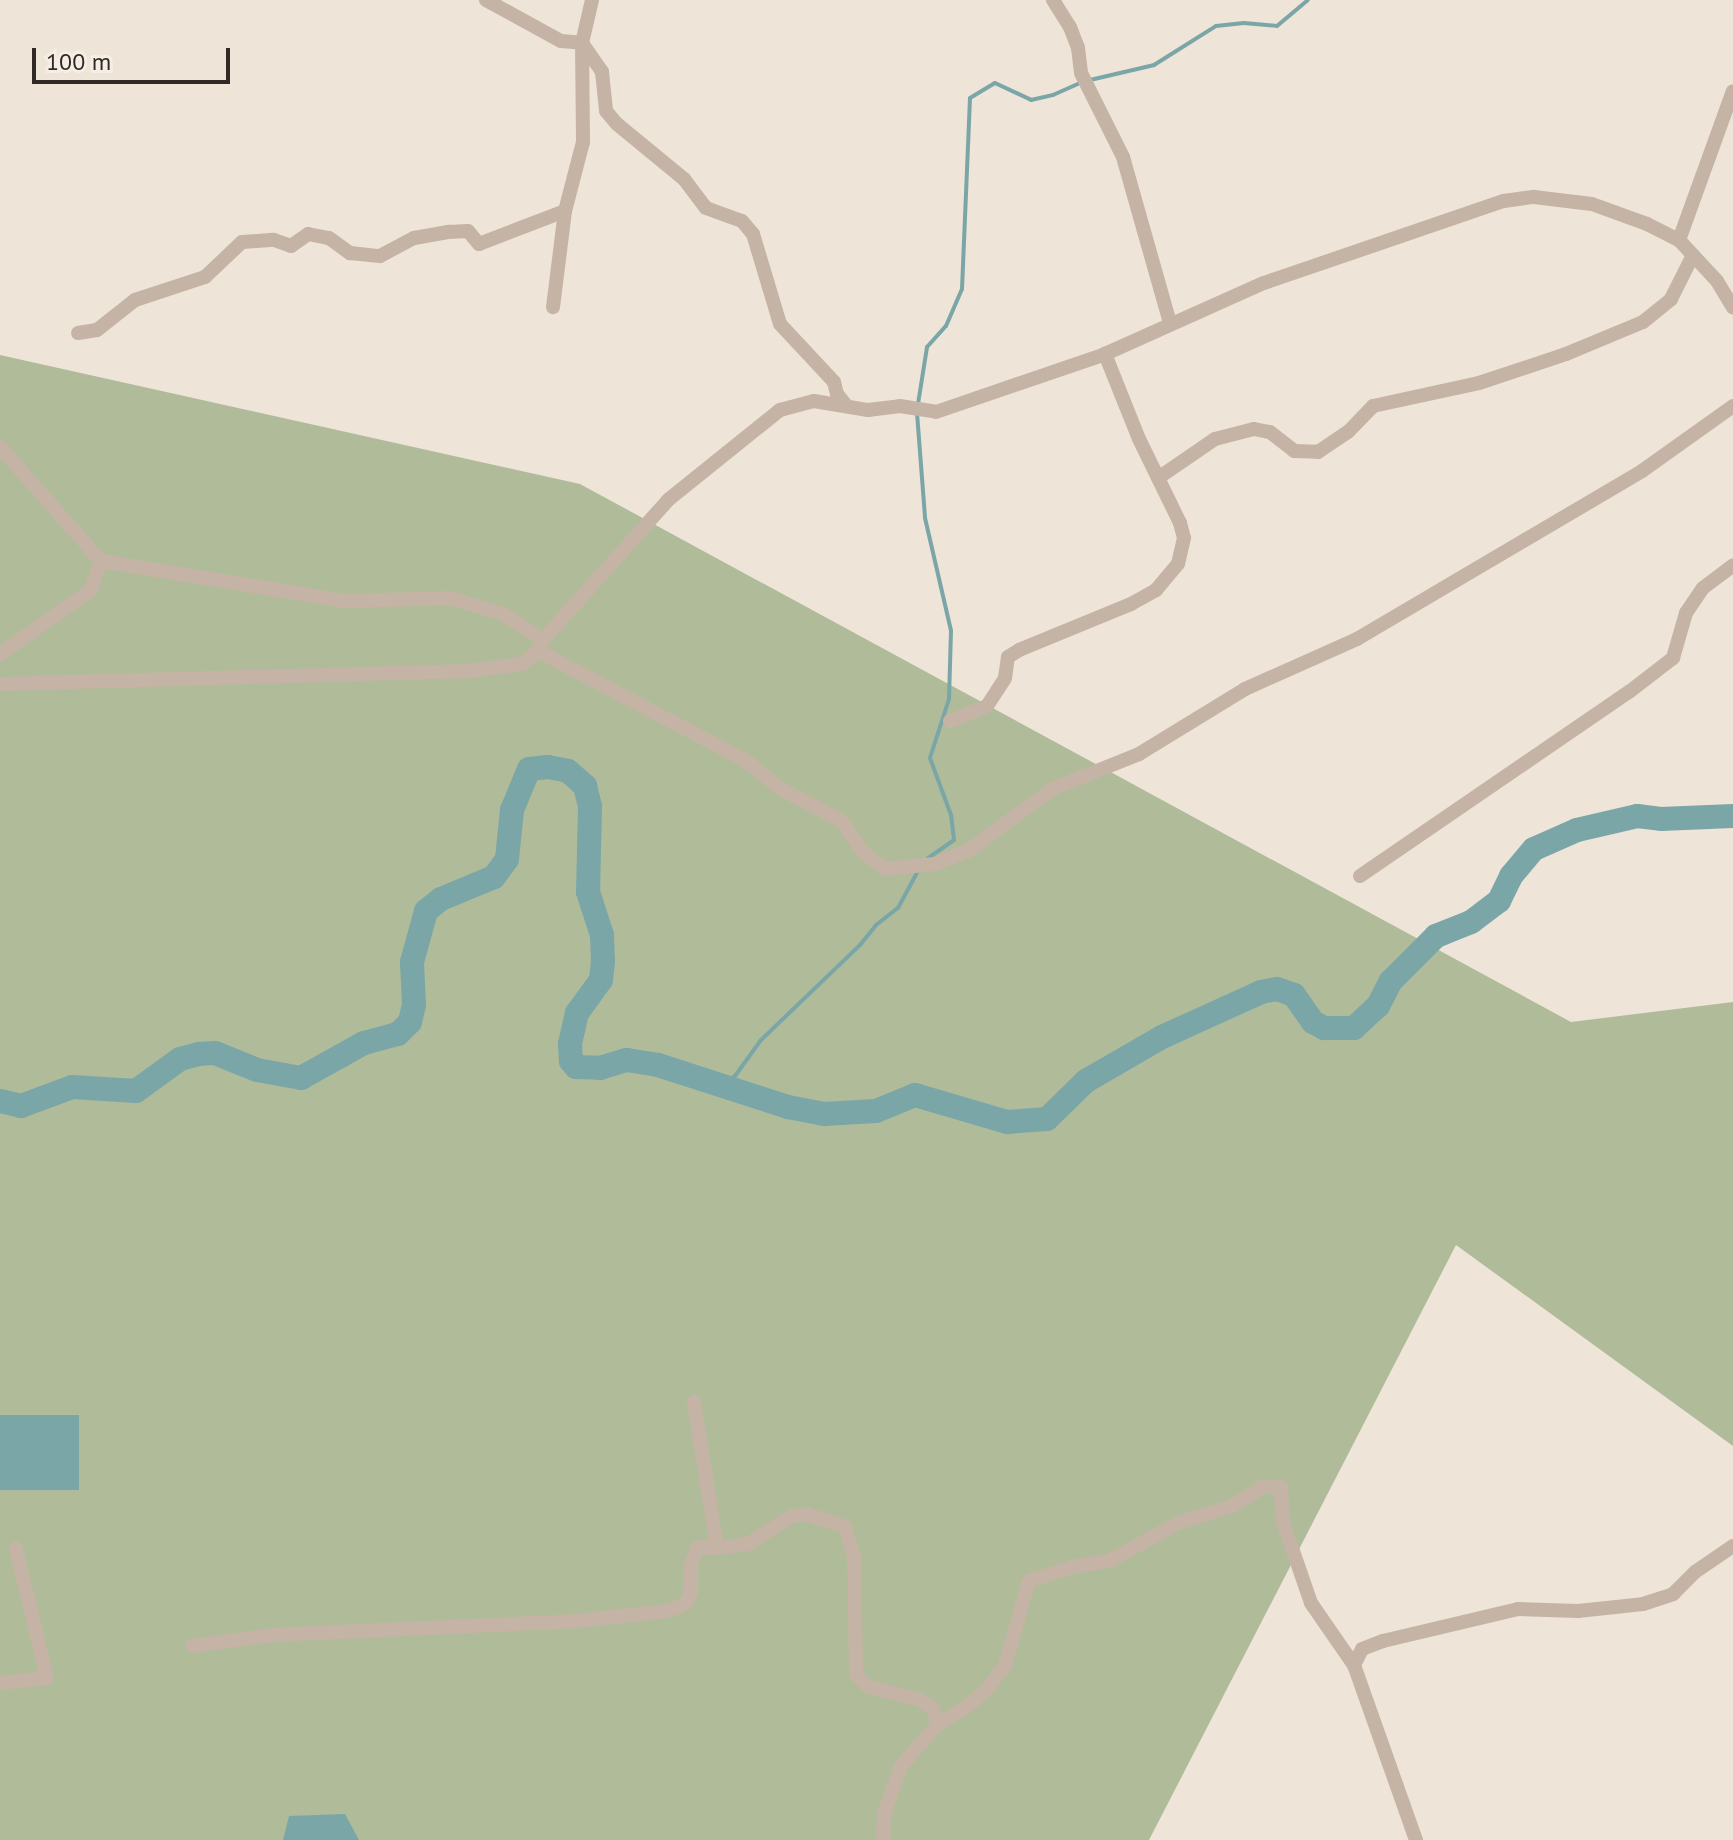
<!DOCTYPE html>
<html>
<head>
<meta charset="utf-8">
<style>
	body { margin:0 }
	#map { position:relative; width:1733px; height:1840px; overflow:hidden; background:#eee4d8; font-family:"PT Sans",sans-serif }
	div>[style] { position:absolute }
	.green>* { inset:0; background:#b0bb9a }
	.water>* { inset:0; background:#7aa6a8; transform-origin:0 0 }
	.stream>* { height:4px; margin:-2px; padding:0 2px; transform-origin:2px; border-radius:2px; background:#7aa6a8 }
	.river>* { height:24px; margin:-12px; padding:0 12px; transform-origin:12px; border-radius:12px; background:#7aa6a8 }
	.minor>* { height:14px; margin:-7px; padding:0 7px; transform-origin:7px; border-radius:7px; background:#c5b4a5 }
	span { translate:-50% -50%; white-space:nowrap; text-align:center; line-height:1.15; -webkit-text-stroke:8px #f6eee4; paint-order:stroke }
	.scale { position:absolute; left:32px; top:48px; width:198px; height:36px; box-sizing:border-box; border:4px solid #312926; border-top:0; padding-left:10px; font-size:24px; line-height:28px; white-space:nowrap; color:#312926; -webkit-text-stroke:6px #f6eee4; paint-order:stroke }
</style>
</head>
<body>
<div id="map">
	<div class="green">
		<i style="clip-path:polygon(0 355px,580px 484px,1571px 1022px,1733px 1002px,1733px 1446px,1456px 1245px,1149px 1840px,0 1840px)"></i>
	</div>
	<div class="water">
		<i style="left:79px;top:1415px;width:75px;height:79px;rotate:90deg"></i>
		<i style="clip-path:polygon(345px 1814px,359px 1840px,283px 1840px,289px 1816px)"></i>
	</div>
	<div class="stream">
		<i style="left:1090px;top:80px;width:66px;rotate:-13.2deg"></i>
		<i style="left:1154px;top:65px;width:73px;rotate:-32.2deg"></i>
		<i style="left:1216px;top:26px;width:28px;rotate:-6deg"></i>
		<i style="left:1244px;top:23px;width:33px;rotate:5deg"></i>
		<i style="left:1277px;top:26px;width:40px;rotate:-40deg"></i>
		<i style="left:918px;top:404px;width:58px;rotate:-81deg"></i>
		<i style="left:927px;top:347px;width:28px;rotate:-48deg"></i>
		<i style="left:946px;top:326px;width:40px;rotate:-66.6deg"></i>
		<i style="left:962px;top:289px;width:191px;rotate:-87.6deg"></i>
		<i style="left:970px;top:98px;width:29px;rotate:-31deg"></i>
		<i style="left:995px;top:83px;width:40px;rotate:25deg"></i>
		<i style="left:1031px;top:100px;width:23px;rotate:-13deg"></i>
		<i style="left:1053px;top:95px;width:32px;rotate:-24deg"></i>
		<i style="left:917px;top:413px;width:105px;rotate:85.6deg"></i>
		<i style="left:925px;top:518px;width:116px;rotate:77deg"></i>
		<i style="left:951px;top:631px;width:68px;rotate:91.7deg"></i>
		<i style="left:949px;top:699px;width:62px;rotate:107.9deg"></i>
		<i style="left:930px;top:758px;width:61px;rotate:69.8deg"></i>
		<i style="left:951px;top:815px;width:25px;rotate:83deg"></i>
		<i style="left:954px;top:840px;width:33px;rotate:145deg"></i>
		<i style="left:722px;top:1086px;width:16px;rotate:-38deg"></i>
		<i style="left:735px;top:1076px;width:44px;rotate:-54.2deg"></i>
		<i style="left:761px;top:1040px;width:137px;rotate:-43.8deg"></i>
		<i style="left:860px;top:945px;width:26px;rotate:-51deg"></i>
		<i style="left:876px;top:925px;width:28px;rotate:-38deg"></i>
		<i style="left:898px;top:908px;width:44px;rotate:-61.7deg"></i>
	</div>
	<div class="river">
		<i style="left:0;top:1101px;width:22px;rotate:13deg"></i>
		<i style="left:21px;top:1106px;width:54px;rotate:-20.4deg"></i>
		<i style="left:72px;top:1087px;width:64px;rotate:3.6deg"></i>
		<i style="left:136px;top:1091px;width:54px;rotate:-36deg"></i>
		<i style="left:180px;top:1059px;width:20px;rotate:-15deg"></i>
		<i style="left:199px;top:1054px;width:16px;rotate:-4deg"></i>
		<i style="left:215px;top:1053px;width:45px;rotate:22deg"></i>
		<i style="left:257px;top:1070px;width:45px;rotate:10.3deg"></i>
		<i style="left:301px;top:1078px;width:72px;rotate:-29.1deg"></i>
		<i style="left:364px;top:1043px;width:35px;rotate:-15deg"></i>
		<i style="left:398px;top:1034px;width:17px;rotate:-45deg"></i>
		<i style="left:410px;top:1022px;width:17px;rotate:-77deg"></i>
		<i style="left:414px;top:1005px;width:43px;rotate:-92.7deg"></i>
		<i style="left:412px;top:962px;width:53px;rotate:-74.6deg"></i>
		<i style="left:426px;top:911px;width:19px;rotate:-39deg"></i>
		<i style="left:441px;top:899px;width:57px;rotate:-22.5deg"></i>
		<i style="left:494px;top:877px;width:22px;rotate:-54deg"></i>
		<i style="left:507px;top:859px;width:49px;rotate:-84.2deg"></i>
		<i style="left:512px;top:810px;width:44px;rotate:-67.5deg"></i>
		<i style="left:529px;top:769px;width:19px;rotate:-6deg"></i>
		<i style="left:548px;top:767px;width:20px;rotate:11deg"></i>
		<i style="left:568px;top:771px;width:23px;rotate:41deg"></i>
		<i style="left:585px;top:786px;width:21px;rotate:76deg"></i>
		<i style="left:590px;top:806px;width:86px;rotate:91.3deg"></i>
		<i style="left:588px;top:892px;width:45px;rotate:72deg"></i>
		<i style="left:602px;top:935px;width:26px;rotate:88deg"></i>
		<i style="left:603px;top:961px;width:19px;rotate:96deg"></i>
		<i style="left:601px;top:980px;width:41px;rotate:126deg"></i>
		<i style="left:577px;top:1013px;width:32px;rotate:103deg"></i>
		<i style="left:570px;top:1044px;width:17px;rotate:87deg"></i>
		<i style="left:571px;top:1061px;width:8px;rotate:50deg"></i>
		<i style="left:576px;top:1067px;width:24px;rotate:2deg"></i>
		<i style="left:600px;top:1068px;width:28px;rotate:-17deg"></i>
		<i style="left:627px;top:1060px;width:31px;rotate:9deg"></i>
		<i style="left:658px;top:1065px;width:137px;rotate:17.9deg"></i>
		<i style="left:788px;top:1107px;width:37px;rotate:11deg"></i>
		<i style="left:824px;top:1114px;width:52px;rotate:-3.3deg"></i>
		<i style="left:876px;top:1111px;width:42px;rotate:-22.3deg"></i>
		<i style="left:915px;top:1095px;width:96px;rotate:16.4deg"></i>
		<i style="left:1007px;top:1122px;width:40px;rotate:-4.3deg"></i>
		<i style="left:1047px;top:1119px;width:54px;rotate:-44.3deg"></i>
		<i style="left:1086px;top:1081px;width:88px;rotate:-30.1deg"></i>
		<i style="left:1162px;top:1037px;width:109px;rotate:-24.4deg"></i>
		<i style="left:1261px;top:992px;width:16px;rotate:-11deg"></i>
		<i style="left:1277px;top:989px;width:18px;rotate:19deg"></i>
		<i style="left:1294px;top:995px;width:33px;rotate:55deg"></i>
		<i style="left:1313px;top:1022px;width:13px;rotate:29deg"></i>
		<i style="left:1324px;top:1028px;width:30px"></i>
		<i style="left:1354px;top:1028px;width:33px;rotate:-43deg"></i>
		<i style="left:1378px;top:1006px;width:28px;rotate:-63deg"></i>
		<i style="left:1391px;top:981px;width:64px;rotate:-45deg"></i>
		<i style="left:1436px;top:936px;width:38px;rotate:-22deg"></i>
		<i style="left:1471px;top:922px;width:35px;rotate:-37deg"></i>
		<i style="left:1499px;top:901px;width:28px;rotate:-64deg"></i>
		<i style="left:1511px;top:876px;width:35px;rotate:-50deg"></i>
		<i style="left:1534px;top:849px;width:47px;rotate:-23.8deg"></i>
		<i style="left:1577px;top:830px;width:62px;rotate:-13.1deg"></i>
		<i style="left:1637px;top:816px;width:24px;rotate:7deg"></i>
		<i style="left:1661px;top:819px;width:72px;rotate:-2.4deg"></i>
	</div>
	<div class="minor">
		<i style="left:486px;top:0;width:85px;rotate:28.7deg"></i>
		<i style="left:561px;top:41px;width:21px;rotate:5deg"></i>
		<i style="left:582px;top:43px;width:99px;rotate:89.4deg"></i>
		<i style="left:583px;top:142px;width:71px;rotate:104.6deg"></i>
		<i style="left:565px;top:211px;width:97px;rotate:97.1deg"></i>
		<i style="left:592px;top:0;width:44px;rotate:103.1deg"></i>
		<i style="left:582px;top:43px;width:35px;rotate:55deg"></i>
		<i style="left:602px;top:72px;width:39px;rotate:84deg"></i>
		<i style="left:606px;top:111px;width:17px;rotate:50deg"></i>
		<i style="left:617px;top:124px;width:87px;rotate:39.4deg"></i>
		<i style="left:684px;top:179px;width:36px;rotate:53deg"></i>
		<i style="left:706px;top:208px;width:38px;rotate:20deg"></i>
		<i style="left:742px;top:221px;width:17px;rotate:50deg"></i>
		<i style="left:753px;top:234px;width:94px;rotate:73.3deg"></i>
		<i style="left:780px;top:324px;width:79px;rotate:47deg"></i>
		<i style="left:834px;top:382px;width:12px;rotate:76deg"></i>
		<i style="left:837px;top:394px;width:14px;rotate:51deg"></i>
		<i style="left:1053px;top:0;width:32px;rotate:58deg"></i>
		<i style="left:1070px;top:27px;width:22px;rotate:69deg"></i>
		<i style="left:1078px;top:48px;width:25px;rotate:83deg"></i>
		<i style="left:1081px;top:73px;width:94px;rotate:63.4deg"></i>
		<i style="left:1123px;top:157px;width:173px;rotate:74.2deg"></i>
		<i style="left:1679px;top:240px;width:158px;rotate:-70.1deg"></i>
		<i style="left:78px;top:333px;width:19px;rotate:-9deg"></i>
		<i style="left:97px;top:330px;width:48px;rotate:-38.3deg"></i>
		<i style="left:135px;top:300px;width:74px;rotate:-18.2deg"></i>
		<i style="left:205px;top:277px;width:51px;rotate:-43.4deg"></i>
		<i style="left:242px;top:242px;width:32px;rotate:-4deg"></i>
		<i style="left:274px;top:240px;width:18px;rotate:19deg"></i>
		<i style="left:291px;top:246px;width:21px;rotate:-35deg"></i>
		<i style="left:308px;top:234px;width:21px;rotate:11deg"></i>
		<i style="left:329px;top:238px;width:26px;rotate:36deg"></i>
		<i style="left:350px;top:253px;width:30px;rotate:6deg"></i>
		<i style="left:380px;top:256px;width:38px;rotate:-28deg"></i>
		<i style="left:414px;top:238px;width:36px;rotate:-10deg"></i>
		<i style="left:449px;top:232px;width:19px;rotate:-3deg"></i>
		<i style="left:468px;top:231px;width:17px;rotate:50deg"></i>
		<i style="left:479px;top:244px;width:92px;rotate:-21deg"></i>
		<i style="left:0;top:447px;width:152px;rotate:48.5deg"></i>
		<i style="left:1158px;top:478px;width:69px;rotate:-34.4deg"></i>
		<i style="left:1215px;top:439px;width:40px;rotate:-14.4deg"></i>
		<i style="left:1254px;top:429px;width:16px;rotate:11deg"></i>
		<i style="left:1270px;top:432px;width:31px;rotate:38deg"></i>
		<i style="left:1294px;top:451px;width:24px;rotate:2deg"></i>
		<i style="left:1318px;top:452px;width:36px;rotate:-34deg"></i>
		<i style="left:1348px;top:432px;width:36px;rotate:-46deg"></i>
		<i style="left:1373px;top:406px;width:108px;rotate:-12.2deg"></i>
		<i style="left:1479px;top:383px;width:92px;rotate:-18.4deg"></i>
		<i style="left:1566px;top:354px;width:83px;rotate:-22.6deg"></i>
		<i style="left:1643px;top:322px;width:36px;rotate:-39deg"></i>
		<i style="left:1671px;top:299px;width:49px;rotate:-63.4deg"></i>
		<i style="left:538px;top:651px;width:234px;rotate:27.8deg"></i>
		<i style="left:745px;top:760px;width:46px;rotate:38.9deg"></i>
		<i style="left:781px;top:789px;width:69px;rotate:27.7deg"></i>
		<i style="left:842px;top:821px;width:37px;rotate:56deg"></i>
		<i style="left:863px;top:852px;width:28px;rotate:38deg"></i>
		<i style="left:885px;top:869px;width:50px;rotate:-5.7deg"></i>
		<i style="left:935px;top:864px;width:35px;rotate:-22deg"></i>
		<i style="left:968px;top:851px;width:104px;rotate:-36.4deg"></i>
		<i style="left:1052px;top:789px;width:94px;rotate:-21.9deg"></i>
		<i style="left:1139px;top:754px;width:124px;rotate:-31.5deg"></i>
		<i style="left:1245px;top:689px;width:123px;rotate:-24.1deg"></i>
		<i style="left:1357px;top:639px;width:331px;rotate:-30.5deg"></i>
		<i style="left:1642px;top:471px;width:112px;rotate:-35.5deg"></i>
		<i style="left:0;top:654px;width:111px;rotate:-35.1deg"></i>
		<i style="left:91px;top:590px;width:31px;rotate:-71deg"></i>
		<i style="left:101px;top:561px;width:248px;rotate:9.3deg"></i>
		<i style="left:346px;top:601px;width:104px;rotate:-1.7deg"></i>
		<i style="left:450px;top:598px;width:55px;rotate:16.8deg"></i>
		<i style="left:503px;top:614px;width:48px;rotate:33deg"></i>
		<i style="left:0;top:684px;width:469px;rotate:-1.6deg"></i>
		<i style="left:469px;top:671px;width:53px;rotate:-7.5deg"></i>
		<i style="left:522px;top:664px;width:21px;rotate:-39deg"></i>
		<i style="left:538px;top:651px;width:12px;rotate:-66deg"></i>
		<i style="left:543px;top:640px;width:188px;rotate:-48.2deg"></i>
		<i style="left:668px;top:500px;width:144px;rotate:-38.8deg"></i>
		<i style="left:780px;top:410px;width:35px;rotate:-15deg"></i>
		<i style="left:814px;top:401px;width:55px;rotate:9.5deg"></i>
		<i style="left:868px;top:410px;width:32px;rotate:-7deg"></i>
		<i style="left:900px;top:406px;width:36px;rotate:9deg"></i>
		<i style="left:936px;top:412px;width:179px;rotate:-18.9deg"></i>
		<i style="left:1105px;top:354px;width:174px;rotate:-24.1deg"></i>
		<i style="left:1264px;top:283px;width:254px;rotate:-18.9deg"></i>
		<i style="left:1504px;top:201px;width:30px;rotate:-8deg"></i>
		<i style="left:1534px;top:197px;width:58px;rotate:6.9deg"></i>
		<i style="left:1592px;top:204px;width:59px;rotate:20deg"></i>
		<i style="left:1647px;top:224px;width:36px;rotate:27deg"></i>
		<i style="left:1679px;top:240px;width:56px;rotate:47.2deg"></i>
		<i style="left:1717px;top:281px;width:31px;rotate:59deg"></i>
		<i style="left:950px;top:721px;width:40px;rotate:-22deg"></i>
		<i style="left:987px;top:706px;width:33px;rotate:-57deg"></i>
		<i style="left:1005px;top:678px;width:21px;rotate:-82deg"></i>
		<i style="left:1008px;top:657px;width:13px;rotate:-32deg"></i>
		<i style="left:1019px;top:650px;width:121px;rotate:-22.3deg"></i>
		<i style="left:1131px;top:604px;width:29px;rotate:-29deg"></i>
		<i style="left:1156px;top:590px;width:34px;rotate:-50deg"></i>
		<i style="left:1178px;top:564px;width:27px;rotate:-77deg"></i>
		<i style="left:1184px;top:538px;width:16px;rotate:-105deg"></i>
		<i style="left:1180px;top:523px;width:93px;rotate:-116deg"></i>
		<i style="left:1139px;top:439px;width:92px;rotate:-111.8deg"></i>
		<i style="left:1360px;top:876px;width:326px;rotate:-34.4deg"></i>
		<i style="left:1629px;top:692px;width:56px;rotate:-37.7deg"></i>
		<i style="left:1673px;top:658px;width:47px;rotate:-73.9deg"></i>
		<i style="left:1686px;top:613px;width:30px;rotate:-56deg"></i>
		<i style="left:1703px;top:588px;width:38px;rotate:-37deg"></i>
		<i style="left:694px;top:1402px;width:148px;rotate:81deg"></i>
		<i style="left:717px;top:1548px;width:31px;rotate:-7deg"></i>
		<i style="left:748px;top:1544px;width:52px;rotate:-32.5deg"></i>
		<i style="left:792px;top:1516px;width:15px;rotate:-8deg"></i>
		<i style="left:807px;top:1514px;width:40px;rotate:18.9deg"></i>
		<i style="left:845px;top:1527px;width:31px;rotate:73deg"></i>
		<i style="left:854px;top:1557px;width:117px;rotate:89deg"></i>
		<i style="left:856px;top:1674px;width:16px;rotate:47deg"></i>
		<i style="left:867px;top:1686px;width:55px;rotate:14.8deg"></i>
		<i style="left:920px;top:1700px;width:16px;rotate:35deg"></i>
		<i style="left:933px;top:1709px;width:16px;rotate:72deg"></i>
		<i style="left:192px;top:1646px;width:81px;rotate:-7.8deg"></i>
		<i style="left:272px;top:1635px;width:305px;rotate:-2.6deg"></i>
		<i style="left:577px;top:1621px;width:91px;rotate:-6.3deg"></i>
		<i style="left:667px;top:1611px;width:19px;rotate:-21deg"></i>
		<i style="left:685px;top:1604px;width:13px;rotate:-63deg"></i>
		<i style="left:691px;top:1592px;width:28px;rotate:-90deg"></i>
		<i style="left:691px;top:1564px;width:18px;rotate:-68deg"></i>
		<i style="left:698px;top:1547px;width:19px;rotate:3deg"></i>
		<i style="left:1354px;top:1665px;width:186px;rotate:70.5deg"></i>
		<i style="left:0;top:1683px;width:47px;rotate:-6.1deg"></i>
		<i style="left:47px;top:1678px;width:133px;rotate:-103.5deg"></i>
		<i style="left:883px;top:1840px;width:26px;rotate:-88deg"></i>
		<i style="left:884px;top:1814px;width:51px;rotate:-70.5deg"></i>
		<i style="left:901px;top:1766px;width:56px;rotate:-48.6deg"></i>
		<i style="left:938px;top:1724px;width:31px;rotate:-31deg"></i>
		<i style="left:965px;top:1708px;width:29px;rotate:-41deg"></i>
		<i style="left:987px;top:1689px;width:30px;rotate:-53deg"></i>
		<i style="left:1005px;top:1665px;width:87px;rotate:-74.1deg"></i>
		<i style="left:1029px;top:1581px;width:45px;rotate:-18deg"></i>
		<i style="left:1072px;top:1567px;width:40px;rotate:-10deg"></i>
		<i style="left:1111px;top:1560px;width:77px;rotate:-28.9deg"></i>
		<i style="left:1178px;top:1523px;width:57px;rotate:-17.5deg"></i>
		<i style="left:1232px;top:1506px;width:36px;rotate:-32deg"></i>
		<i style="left:1262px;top:1487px;width:19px"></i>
		<i style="left:1281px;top:1487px;width:35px;rotate:87deg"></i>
		<i style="left:1283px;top:1522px;width:86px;rotate:70.9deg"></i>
		<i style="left:1311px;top:1603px;width:75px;rotate:55.3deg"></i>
		<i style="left:1354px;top:1665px;width:18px;rotate:-63deg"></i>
		<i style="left:1362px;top:1649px;width:22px;rotate:-21deg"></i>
		<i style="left:1383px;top:1641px;width:139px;rotate:-13.3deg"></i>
		<i style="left:1518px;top:1609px;width:60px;rotate:1.9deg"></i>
		<i style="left:1578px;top:1611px;width:65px;rotate:-6.1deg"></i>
		<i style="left:1643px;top:1604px;width:32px;rotate:-18deg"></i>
		<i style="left:1673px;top:1594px;width:31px;rotate:-45deg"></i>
		<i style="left:1695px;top:1572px;width:46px;rotate:-34.4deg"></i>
	</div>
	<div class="scale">100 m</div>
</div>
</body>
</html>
